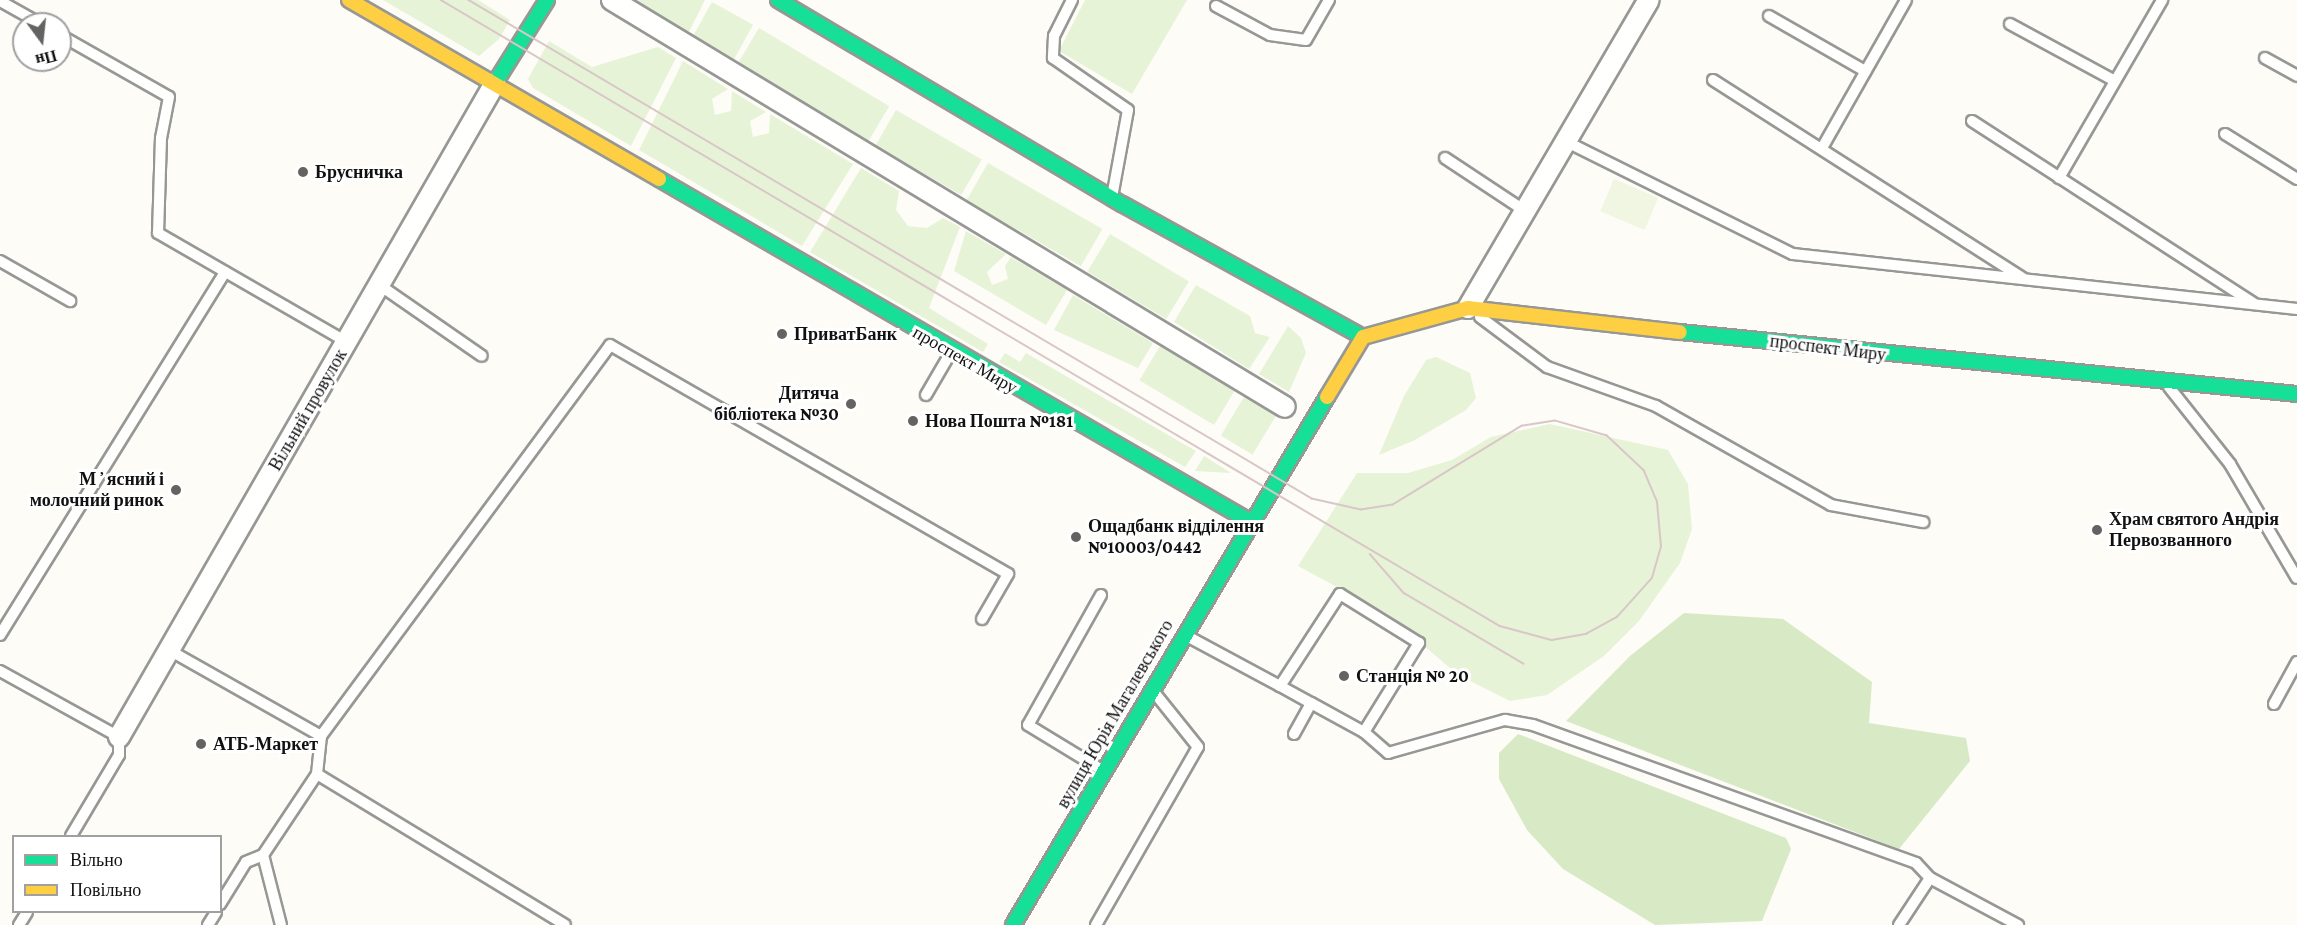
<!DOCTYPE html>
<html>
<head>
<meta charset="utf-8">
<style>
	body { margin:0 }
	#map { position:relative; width:2297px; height:925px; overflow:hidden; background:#fdfcf7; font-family:"Crimson Pro",serif }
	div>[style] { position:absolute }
	.green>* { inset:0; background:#e7f3d7; transform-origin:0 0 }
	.forest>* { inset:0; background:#d8eac5 }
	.pitch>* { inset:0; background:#f0f6e1; transform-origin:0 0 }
	.roads { filter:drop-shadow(2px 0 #979795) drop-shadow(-2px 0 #979795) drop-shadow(0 2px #979795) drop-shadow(0 -2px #979795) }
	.lane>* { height:10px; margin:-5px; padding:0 5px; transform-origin:5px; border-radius:5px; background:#fffffe }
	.street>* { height:20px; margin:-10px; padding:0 10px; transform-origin:10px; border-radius:10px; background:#fffffe }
	.fast>* { height:14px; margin:-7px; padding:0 7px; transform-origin:7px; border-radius:7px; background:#16e098 }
	.slow>* { height:14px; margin:-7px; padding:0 7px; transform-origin:7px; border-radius:7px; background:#ffcf43 }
	.tram>* { height:1.5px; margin:-0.75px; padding:0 0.75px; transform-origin:0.75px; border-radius:0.75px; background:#d9c6c7 }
	.dots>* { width:16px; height:16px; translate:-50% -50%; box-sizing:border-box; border:3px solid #fff; border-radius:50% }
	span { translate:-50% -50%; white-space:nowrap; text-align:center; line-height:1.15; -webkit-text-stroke:6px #fff; paint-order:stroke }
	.poi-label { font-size:18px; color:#111; font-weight:700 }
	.left { translate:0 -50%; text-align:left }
	.right { translate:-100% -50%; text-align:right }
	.street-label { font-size:18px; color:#111 }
	.legend { position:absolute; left:12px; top:835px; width:210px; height:78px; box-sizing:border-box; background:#fff; border:2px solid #a0a0a0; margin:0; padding:8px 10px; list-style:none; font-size:18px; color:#111 }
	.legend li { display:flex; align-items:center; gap:12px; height:30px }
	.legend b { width:30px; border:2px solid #a0a0a0 }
	.north { position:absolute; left:12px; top:12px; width:60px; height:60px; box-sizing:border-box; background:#fff; border:2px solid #a0a0a0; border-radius:50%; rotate:165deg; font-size:16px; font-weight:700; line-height:24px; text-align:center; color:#111 }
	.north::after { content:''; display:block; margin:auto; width:21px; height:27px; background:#646362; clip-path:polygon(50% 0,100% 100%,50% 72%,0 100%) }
</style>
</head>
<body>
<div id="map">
	<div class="green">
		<i style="clip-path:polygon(383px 0,478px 0,510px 20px,499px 39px,479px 56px)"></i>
		<i style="clip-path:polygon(632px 0,705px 0,688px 34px)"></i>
		<i style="clip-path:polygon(1085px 0,1187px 0,1132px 94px,1059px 51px)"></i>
		<i style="left:712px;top:2px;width:47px;height:39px;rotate:29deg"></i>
		<i style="left:759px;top:28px;width:152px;height:41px;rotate:31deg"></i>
		<i style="clip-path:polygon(549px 41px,592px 67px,658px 47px,676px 58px,631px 146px,533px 88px,528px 79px)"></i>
		<i style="clip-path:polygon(683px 61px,728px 89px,712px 99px,715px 115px,731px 111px,732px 91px,766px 112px,750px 121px,753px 137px,769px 133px,770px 114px,853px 164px,802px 246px,639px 150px)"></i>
		<i style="left:896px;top:110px;width:99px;height:41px;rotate:30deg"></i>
		<i style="left:988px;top:163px;width:132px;height:43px;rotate:30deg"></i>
		<i style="clip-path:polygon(861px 168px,899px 191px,896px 210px,908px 226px,927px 228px,943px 218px,960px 227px,929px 308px,988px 344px,983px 352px,810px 252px)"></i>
		<i style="clip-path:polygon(966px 231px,1006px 254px,987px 272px,992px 285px,1008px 279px,1005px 266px,1011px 257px,1067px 290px,1046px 325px,954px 271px)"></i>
		<i style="left:1110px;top:234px;width:92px;height:44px;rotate:31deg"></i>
		<i style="clip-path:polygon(1196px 285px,1250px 316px,1255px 333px,1270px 337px,1249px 369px,1174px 322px)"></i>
		<i style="clip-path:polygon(1073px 295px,1153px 343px,1138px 368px,1054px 330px)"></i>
		<i style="clip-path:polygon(1288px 326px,1301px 338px,1306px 353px,1289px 392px,1259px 374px)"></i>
		<i style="left:1160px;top:346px;width:87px;height:40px;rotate:31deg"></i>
		<i style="clip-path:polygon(1005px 353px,1020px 362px,1026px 353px,1196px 451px,1185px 467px,999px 362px)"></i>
		<i style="clip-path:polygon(1436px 357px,1470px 373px,1476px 398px,1466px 410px,1415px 440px,1379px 455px,1404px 396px,1426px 360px)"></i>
		<i style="left:1244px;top:397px;width:37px;height:45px;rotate:31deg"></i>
		<i style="clip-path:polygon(1550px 424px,1668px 450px,1688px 484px,1692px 529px,1680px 563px,1639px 621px,1604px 656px,1547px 695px,1510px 701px,1458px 675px,1387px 614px,1298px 566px,1357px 473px,1408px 473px,1452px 460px,1491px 437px)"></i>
		<i style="clip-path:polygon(1204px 456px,1231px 473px,1195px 471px)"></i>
	</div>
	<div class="forest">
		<i style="clip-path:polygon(1684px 613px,1783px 619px,1872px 682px,1869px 723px,1966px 738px,1970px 761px,1899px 849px,1566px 721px,1630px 656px)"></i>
		<i style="clip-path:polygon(1518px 734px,1786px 838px,1791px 849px,1762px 921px,1655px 925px,1563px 869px,1527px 830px,1499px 779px,1499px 753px)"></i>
	</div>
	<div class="pitch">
		<i style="left:1614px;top:179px;width:48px;height:35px;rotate:23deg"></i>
	</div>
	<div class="roads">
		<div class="lane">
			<i style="left:1072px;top:0;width:40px;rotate:116.6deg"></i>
			<i style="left:1054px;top:36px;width:22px;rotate:93deg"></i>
			<i style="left:1053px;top:58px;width:91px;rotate:34.7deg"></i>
			<i style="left:1128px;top:110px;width:88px;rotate:100.4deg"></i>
			<i style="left:0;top:1px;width:47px;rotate:29.3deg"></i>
			<i style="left:1216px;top:6px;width:61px;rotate:28.2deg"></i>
			<i style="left:1270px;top:35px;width:36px;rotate:8deg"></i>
			<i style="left:1306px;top:40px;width:46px;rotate:-60.1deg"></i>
			<i style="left:1769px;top:16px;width:111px;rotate:29.8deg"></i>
			<i style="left:2010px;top:24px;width:117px;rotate:28.5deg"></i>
			<i style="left:60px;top:35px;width:125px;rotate:29.6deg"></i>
			<i style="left:169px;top:97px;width:42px;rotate:101deg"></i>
			<i style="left:161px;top:138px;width:95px;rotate:91.8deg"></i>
			<i style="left:158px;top:233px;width:218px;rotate:30deg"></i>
			<i style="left:2265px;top:58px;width:37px;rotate:29deg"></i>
			<i style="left:1713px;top:80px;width:368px;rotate:32.6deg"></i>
			<i style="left:1972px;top:121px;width:335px;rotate:32.9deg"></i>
			<i style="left:2225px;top:134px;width:85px;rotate:32deg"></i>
			<i style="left:1565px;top:141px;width:254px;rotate:26.4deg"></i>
			<i style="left:1793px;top:254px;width:507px;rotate:6.23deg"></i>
			<i style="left:1822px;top:148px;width:170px;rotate:-60.4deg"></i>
			<i style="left:1445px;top:158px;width:96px;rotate:33.5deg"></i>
			<i style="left:2059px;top:178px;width:206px;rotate:-59.9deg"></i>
			<i style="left:0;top:261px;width:81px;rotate:29.7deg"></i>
			<i style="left:378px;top:284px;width:126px;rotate:34.7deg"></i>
			<i style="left:1480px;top:317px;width:84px;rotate:36.7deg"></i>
			<i style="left:1547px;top:367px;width:116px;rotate:19.7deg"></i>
			<i style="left:1656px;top:406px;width:201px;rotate:29.5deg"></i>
			<i style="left:1831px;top:505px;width:94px;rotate:10.5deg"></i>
			<i style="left:2169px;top:387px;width:98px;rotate:51.6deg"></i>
			<i style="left:2230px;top:464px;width:132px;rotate:59.6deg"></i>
			<i style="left:926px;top:395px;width:50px;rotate:-59.8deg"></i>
			<i style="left:1101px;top:595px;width:149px;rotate:119.3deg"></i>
			<i style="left:1028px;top:725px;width:87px;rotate:31.3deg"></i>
			<i style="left:0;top:635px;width:427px;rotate:-58.2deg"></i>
			<i style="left:1185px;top:635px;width:108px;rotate:28.2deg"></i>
			<i style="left:1280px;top:686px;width:35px;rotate:29deg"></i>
			<i style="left:1311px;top:703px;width:60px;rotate:28.7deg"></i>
			<i style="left:1364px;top:732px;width:105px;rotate:-58.3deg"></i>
			<i style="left:1419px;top:643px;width:93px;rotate:-148.2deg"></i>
			<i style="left:1340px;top:594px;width:110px;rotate:123.1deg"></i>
			<i style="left:169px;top:650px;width:175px;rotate:29.5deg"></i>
			<i style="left:321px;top:736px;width:38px;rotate:96deg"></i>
			<i style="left:317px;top:774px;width:97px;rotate:123.7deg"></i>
			<i style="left:263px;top:855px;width:72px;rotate:75.6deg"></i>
			<i style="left:0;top:671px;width:136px;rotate:29deg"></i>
			<i style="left:119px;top:737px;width:18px;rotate:90deg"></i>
			<i style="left:119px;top:755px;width:94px;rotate:120.7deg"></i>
			<i style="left:2274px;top:704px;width:48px;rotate:-61.3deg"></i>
			<i style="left:1364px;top:732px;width:32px;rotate:41deg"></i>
			<i style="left:1388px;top:753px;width:122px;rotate:-15.8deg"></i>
			<i style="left:1505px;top:720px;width:28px;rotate:10deg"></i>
			<i style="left:1533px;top:725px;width:407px;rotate:19.8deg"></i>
			<i style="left:1916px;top:863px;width:21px;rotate:47deg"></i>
			<i style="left:1930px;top:878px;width:100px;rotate:28.1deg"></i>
			<i style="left:1294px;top:734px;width:35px;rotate:-61deg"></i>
			<i style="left:321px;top:736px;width:486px;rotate:-53.5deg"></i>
			<i style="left:610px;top:345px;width:459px;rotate:29.9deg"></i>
			<i style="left:1008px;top:574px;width:52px;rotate:120deg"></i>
			<i style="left:317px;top:774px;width:290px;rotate:31.3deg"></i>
			<i style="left:220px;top:904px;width:49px;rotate:-58.2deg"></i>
			<i style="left:246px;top:862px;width:18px;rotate:-22deg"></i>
			<i style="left:19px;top:925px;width:15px;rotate:-58deg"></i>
			<i style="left:208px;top:925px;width:15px;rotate:-58deg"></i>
			<i style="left:1096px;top:925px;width:205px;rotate:-60.2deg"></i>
			<i style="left:1198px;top:747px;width:70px;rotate:-128.7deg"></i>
			<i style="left:1899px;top:925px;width:56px;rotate:-56.6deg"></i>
		</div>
		<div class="street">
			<i style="left:612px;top:0;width:786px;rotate:31.16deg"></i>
			<i style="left:1468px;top:308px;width:357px;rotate:-59.6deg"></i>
			<i style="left:119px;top:737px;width:754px;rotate:-60.1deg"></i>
		</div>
		<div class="fast">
			<i style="left:778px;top:0;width:400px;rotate:30.7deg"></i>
			<i style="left:1122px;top:204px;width:275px;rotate:28.9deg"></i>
			<i style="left:495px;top:83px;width:98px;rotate:-57.9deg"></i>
			<i style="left:659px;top:179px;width:684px;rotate:30.09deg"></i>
			<i style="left:1680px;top:332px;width:620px;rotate:5.74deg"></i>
			<i style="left:1013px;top:925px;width:614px;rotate:-59.26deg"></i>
		</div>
		<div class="slow">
			<i style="left:349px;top:0;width:358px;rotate:30deg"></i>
			<i style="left:1327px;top:397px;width:70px;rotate:-59deg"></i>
			<i style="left:1363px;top:337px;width:109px;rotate:-15.4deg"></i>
			<i style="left:1468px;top:308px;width:213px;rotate:6.5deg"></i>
		</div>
	</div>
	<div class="tram">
		<i style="left:441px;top:0;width:1230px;rotate:30.59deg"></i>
		<i style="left:1500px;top:626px;width:54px;rotate:15.1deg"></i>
		<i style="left:1552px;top:640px;width:35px;rotate:-10deg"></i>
		<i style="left:1586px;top:634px;width:35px;rotate:-29deg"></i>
		<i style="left:1617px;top:617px;width:52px;rotate:-48.1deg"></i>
		<i style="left:1652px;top:578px;width:32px;rotate:-74deg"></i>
		<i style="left:1661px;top:547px;width:45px;rotate:-95.1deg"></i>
		<i style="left:1657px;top:502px;width:34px;rotate:-113deg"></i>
		<i style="left:1644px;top:471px;width:51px;rotate:-136.6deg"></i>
		<i style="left:1607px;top:436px;width:54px;rotate:-163.9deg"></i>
		<i style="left:1555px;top:421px;width:33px;rotate:171deg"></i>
		<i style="left:1522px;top:426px;width:151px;rotate:148.5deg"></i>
		<i style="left:1393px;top:505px;width:32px;rotate:171deg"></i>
		<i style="left:1361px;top:510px;width:50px;rotate:-167.3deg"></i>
		<i style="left:1312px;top:499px;width:980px;rotate:-149.41deg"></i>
		<i style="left:1370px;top:554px;width:52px;rotate:48.9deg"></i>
		<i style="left:1404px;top:593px;width:139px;rotate:30.6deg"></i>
	</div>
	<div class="dots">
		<i style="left:303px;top:172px;background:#646362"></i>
		<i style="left:782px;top:334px;background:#646362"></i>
		<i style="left:851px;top:404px;background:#646362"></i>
		<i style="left:913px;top:421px;background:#646362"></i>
		<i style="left:176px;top:490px;background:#646362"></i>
		<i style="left:2097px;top:530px;background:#646362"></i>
		<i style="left:1076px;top:537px;background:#646362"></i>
		<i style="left:1344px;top:676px;background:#646362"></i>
		<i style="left:201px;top:744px;background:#646362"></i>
	</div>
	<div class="poi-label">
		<span class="left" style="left:315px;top:172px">Брусничка</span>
		<span class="left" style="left:794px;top:334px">ПриватБанк</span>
		<span class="right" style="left:839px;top:404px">Дитяча<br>бібліотека №30</span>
		<span class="left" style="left:925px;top:421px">Нова Пошта №181</span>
		<span class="right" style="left:164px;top:490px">Мʼясний і<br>молочний ринок</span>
		<span class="left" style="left:2109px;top:530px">Храм святого Андрія<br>Первозванного</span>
		<span class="left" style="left:1088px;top:537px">Ощадбанк відділення<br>№10003/0442</span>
		<span class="left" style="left:1356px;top:676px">Станція № 20</span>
		<span class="left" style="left:213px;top:744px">АТБ-Маркет</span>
	</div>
	<div class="street-label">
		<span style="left:1828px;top:348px;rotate:7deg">проспект Миру</span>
		<span style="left:965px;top:360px;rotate:30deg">проспект Миру</span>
		<span style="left:308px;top:410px;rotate:-60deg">Вільний провулок</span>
		<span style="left:1115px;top:714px;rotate:-60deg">вулиця Юрія Магалевського</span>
	</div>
	<ul class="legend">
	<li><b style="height:8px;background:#16e098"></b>Вільно</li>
	<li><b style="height:8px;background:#ffcf43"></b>Повільно</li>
	</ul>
	<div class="north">Пн</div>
</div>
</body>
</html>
